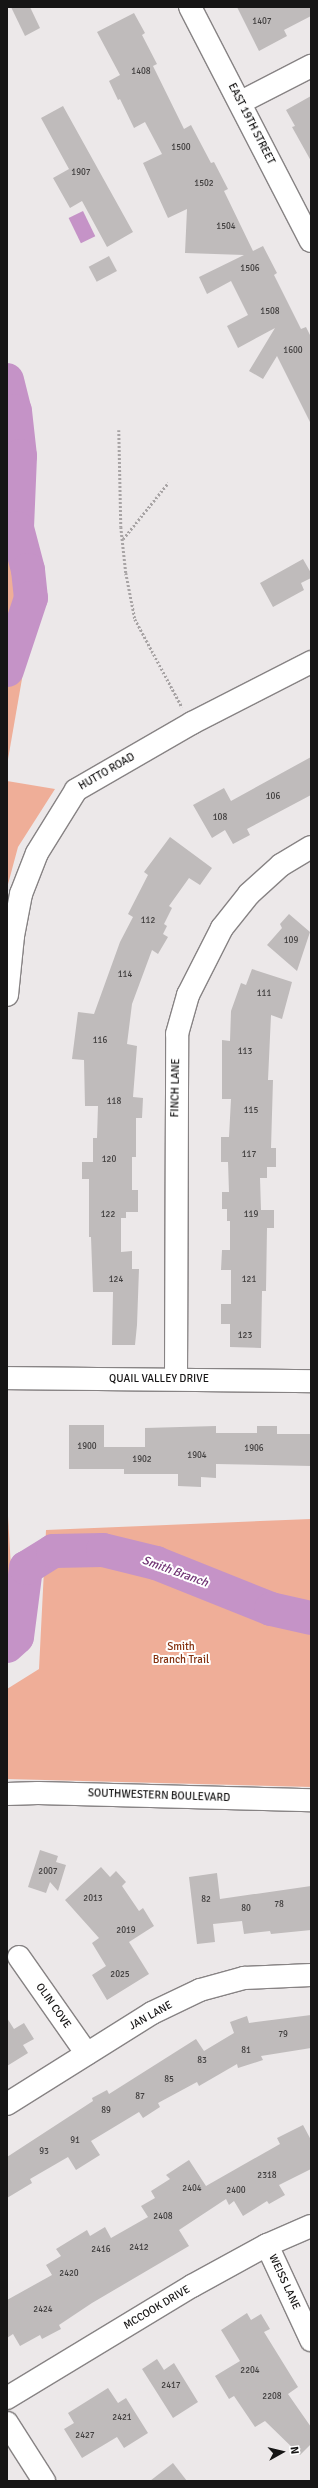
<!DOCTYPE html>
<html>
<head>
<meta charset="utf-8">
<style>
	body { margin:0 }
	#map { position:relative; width:318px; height:2488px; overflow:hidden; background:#ece8e9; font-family:Signika,sans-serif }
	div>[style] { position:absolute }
	.green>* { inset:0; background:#efae98 }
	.water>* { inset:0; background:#c593c7; transform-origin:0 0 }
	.river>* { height:34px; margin:-17px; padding:0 17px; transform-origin:17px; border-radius:17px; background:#c593c7 }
	.building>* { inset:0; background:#bfbbbb; transform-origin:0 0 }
	.path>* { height:2.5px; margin-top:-1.25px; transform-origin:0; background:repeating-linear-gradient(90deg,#a8a4a5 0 2px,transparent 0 4px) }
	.roads { filter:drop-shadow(1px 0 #878384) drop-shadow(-1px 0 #878384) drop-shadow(0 1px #878384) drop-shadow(0 -1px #878384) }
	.minor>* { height:22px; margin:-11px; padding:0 11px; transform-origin:11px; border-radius:11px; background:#fff }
	.tertiary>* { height:22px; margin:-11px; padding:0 11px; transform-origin:11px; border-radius:11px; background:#fff }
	span { translate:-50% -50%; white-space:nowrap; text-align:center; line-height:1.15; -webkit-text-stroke:4px #fff; paint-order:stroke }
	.number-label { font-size:9px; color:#403e3e }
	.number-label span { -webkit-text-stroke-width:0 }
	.street-label { font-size:11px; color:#161515 }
	.park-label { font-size:11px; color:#843110 }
	.water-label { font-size:12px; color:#6f3273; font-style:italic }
	.frame { position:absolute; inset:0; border:8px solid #161515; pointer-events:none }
	.north { position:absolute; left:262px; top:2432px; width:40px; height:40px; -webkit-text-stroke:3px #fff; paint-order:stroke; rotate:82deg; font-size:11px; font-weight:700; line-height:16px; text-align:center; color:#161515 }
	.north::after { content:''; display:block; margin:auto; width:14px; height:18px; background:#161515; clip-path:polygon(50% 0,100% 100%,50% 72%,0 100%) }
</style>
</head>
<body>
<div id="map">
	<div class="green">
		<i style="clip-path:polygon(7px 362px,19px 391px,39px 581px,7px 765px)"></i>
		<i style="clip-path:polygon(7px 781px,55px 789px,18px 847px,7px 888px)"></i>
		<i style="clip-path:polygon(7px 1498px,14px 1620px,7px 1626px)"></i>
		<i style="clip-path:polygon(311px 1519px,311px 1787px,7px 1779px,7px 1689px,39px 1669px,46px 1530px)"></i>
	</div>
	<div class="water">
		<i style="left:83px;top:211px;width:28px;height:16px;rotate:64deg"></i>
	</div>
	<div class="river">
		<i style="left:7px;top:380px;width:32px;rotate:76deg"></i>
		<i style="left:15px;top:411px;width:45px;rotate:83.7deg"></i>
		<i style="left:20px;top:456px;width:72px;rotate:92.4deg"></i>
		<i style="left:17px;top:528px;width:43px;rotate:75.3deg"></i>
		<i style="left:28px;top:570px;width:28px;rotate:84deg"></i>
		<i style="left:31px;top:598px;width:76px;rotate:108.4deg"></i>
		<i style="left:7px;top:1646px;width:13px;rotate:-42deg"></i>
		<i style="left:17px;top:1637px;width:70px;rotate:-82.6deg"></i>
		<i style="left:26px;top:1568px;width:32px;rotate:-32deg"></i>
		<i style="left:53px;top:1551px;width:50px;rotate:-1.1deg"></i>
		<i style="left:103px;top:1550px;width:55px;rotate:13.8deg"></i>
		<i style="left:156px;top:1563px;width:124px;rotate:21.8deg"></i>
		<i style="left:271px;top:1609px;width:41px;rotate:12.7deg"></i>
	</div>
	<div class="building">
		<i style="clip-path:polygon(11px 7px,30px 7px,40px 28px,25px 36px)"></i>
		<i style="clip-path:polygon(237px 7px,311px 7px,311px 16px,284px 30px,287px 36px,259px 51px)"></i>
		<i style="clip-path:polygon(134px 13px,145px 33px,142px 35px,157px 64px,153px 66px,184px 129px,191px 125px,211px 163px,214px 162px,228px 189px,224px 191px,253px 251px,263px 246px,277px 273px,274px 275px,301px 329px,306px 327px,311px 337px,311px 424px,277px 356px,263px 379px,249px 371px,275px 328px,238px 348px,227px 326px,248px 315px,231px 281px,207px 294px,199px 277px,244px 255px,185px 253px,187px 209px,168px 218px,143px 163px,162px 154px,145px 122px,134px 128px,120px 99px,118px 100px,109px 81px,120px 75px,97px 32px)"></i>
		<i style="clip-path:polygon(311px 96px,311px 161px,292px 127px,295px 126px,286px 110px)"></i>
		<i style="clip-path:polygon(63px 106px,133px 232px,107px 247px,82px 201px,70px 208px,53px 178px,69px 169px,41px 118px)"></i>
		<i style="left:109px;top:256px;width:17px;height:23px;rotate:62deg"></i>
		<i style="clip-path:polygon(303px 559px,311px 573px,311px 578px,301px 583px,304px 590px,273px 607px,260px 583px)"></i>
		<i style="clip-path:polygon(311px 757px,311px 795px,247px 829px,250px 835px,233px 844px,225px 830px,212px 838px,193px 805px,224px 788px,231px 801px)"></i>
		<i style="clip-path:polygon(170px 837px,212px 868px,200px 885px,189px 878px,169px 906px,172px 908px,164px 924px,167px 926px,163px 934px,168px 937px,158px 954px,152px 950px,132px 1004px,127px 1044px,137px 1046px,133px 1097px,143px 1098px,142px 1118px,136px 1118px,136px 1157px,132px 1157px,132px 1190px,138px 1190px,138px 1212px,126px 1212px,126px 1218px,121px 1218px,121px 1252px,132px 1251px,132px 1269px,139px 1269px,137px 1325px,135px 1345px,112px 1345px,113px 1292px,93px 1292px,91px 1237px,89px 1237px,89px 1179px,82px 1179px,82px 1162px,93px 1162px,93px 1138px,97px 1138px,98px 1106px,85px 1106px,84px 1060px,72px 1059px,78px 1012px,94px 1014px,120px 942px,133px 917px,128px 914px,148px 875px,144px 872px)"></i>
		<i style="clip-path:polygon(289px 914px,310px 932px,297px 971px,267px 945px,282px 928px,280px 924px)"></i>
		<i style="clip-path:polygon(252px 969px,292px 982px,282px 1019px,271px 1015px,268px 1080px,273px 1080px,271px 1148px,276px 1148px,276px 1167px,267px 1167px,267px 1178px,260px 1178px,261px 1210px,274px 1210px,274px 1228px,267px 1228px,266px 1291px,262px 1291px,261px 1348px,230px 1347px,230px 1324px,221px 1324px,221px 1304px,231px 1304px,231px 1270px,221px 1270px,222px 1250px,230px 1250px,230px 1221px,227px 1221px,227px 1209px,222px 1209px,222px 1192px,229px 1192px,228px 1162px,221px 1162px,221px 1137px,229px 1137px,231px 1099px,222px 1099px,222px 1040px,230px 1041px,231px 1011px,241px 983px,246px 985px)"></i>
		<i style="clip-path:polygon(69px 1425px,104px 1425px,104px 1447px,145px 1447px,145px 1428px,216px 1426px,216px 1433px,257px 1433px,257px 1426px,277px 1426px,277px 1434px,311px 1434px,311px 1466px,216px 1464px,216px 1478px,201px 1477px,201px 1487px,178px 1486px,178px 1474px,124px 1474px,124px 1469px,69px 1469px)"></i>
		<i style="clip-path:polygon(40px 1850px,58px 1856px,56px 1862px,66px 1865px,58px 1891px,50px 1882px,46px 1893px,28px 1887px)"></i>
		<i style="clip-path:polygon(101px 1867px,110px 1877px,116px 1871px,126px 1882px,122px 1886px,139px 1911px,143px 1908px,154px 1926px,129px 1942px,149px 1974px,107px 2000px,92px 1975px,106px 1966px,92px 1943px,99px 1938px,65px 1900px)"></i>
		<i style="clip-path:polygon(217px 1873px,220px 1899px,311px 1886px,311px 1930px,271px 1934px,270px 1931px,244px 1934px,242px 1921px,213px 1924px,215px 1942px,197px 1944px,189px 1877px)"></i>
		<i style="clip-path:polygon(311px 2015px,311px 2048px,261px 2056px,263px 2060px,238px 2068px,237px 2064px,199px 2086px,197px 2082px,158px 2103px,160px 2107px,143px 2118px,139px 2112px,91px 2141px,100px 2155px,76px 2170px,68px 2157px,30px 2179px,32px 2183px,7px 2198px,7px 2157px,93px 2101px,92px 2098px,107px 2090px,109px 2094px,196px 2039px,204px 2051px,234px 2033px,230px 2022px,247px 2016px,249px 2023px)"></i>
		<i style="clip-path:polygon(7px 2018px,14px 2029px,24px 2023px,34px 2039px,23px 2045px,28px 2053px,7px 2066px)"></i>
		<i style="clip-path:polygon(303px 2125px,311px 2140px,311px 2169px,279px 2185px,285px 2195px,269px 2204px,267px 2201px,243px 2216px,234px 2201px,229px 2205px,226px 2199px,179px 2230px,189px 2246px,92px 2303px,59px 2325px,61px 2329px,42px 2339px,40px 2335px,20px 2346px,13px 2334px,7px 2338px,7px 2300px,52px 2275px,46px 2265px,61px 2256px,56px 2249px,87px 2230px,90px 2236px,105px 2227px,111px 2238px,148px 2217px,141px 2206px,155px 2198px,151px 2191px,170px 2179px,166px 2175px,189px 2160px,206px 2186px,280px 2144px,277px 2138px)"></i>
		<i style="clip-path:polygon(247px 2313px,251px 2320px,261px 2314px,270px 2329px,264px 2332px,298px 2387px,288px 2394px,311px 2427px,311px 2444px,300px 2455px,265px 2421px,255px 2427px,234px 2396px,229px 2399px,215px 2376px,240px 2361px,221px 2330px)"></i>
		<i style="clip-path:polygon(157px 2359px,164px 2370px,174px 2363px,198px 2402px,173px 2418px,142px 2369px)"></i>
		<i style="clip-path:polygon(108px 2388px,118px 2403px,126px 2398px,148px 2433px,124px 2448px,117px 2437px,82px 2458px,64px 2429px,74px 2423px,68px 2413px)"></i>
		<i style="clip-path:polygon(173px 2463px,187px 2481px,150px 2481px)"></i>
	</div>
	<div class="path">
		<i style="left:119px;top:430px;width:97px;rotate:88.8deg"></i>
		<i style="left:121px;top:527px;width:46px;rotate:83.8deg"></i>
		<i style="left:126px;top:573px;width:47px;rotate:78.9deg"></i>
		<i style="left:135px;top:619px;width:100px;rotate:61.9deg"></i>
		<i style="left:123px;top:539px;width:72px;rotate:-51.2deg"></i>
	</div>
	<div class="roads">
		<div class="minor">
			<i style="left:190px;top:7px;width:263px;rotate:62.7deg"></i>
			<i style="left:241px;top:102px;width:79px;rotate:-27.2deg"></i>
			<i style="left:7px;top:995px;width:59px;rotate:-84.2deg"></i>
			<i style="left:13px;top:936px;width:43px;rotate:-79.2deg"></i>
			<i style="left:21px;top:894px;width:44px;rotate:-68.7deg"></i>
			<i style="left:37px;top:853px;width:74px;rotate:-58.2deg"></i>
			<i style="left:76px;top:790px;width:134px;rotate:-30deg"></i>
			<i style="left:192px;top:723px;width:134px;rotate:-27.1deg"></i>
			<i style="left:176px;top:1379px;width:345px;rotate:-89.8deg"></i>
			<i style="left:177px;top:1034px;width:41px;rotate:-74.2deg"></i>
			<i style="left:188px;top:995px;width:75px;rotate:-63.1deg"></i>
			<i style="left:222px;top:928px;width:43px;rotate:-51.5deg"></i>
			<i style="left:249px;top:894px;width:43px;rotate:-42.2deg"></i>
			<i style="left:281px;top:865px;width:35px;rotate:-31deg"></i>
			<i style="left:19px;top:1957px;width:118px;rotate:55deg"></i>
			<i style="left:7px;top:2104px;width:171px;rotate:-32.1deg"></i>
			<i style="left:152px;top:2013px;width:53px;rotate:-25.6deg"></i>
			<i style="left:200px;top:1990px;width:46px;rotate:-15.3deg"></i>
			<i style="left:244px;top:1978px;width:67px;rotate:-2.6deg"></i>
			<i style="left:267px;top:2245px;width:105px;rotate:65.1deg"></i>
			<i style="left:7px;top:2398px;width:216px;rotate:-31.2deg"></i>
			<i style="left:192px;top:2286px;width:85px;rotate:-28.7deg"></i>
			<i style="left:267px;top:2245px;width:48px;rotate:-23.4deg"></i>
			<i style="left:7px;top:2423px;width:69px;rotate:57.5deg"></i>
		</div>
		<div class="tertiary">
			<i style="left:7px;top:1378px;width:304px;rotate:0.6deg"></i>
			<i style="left:7px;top:1794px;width:31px;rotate:-2deg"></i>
			<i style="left:38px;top:1793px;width:273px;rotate:1.5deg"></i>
		</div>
	</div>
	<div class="number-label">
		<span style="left:262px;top:22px">1407</span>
		<span style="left:141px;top:72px">1408</span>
		<span style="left:181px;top:148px">1500</span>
		<span style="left:81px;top:173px">1907</span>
		<span style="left:204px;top:184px">1502</span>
		<span style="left:226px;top:227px">1504</span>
		<span style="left:250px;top:269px">1506</span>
		<span style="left:270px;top:312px">1508</span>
		<span style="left:293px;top:351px">1600</span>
		<span style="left:273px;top:797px">106</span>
		<span style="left:220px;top:818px">108</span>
		<span style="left:148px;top:921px">112</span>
		<span style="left:291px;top:941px">109</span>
		<span style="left:125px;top:975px">114</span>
		<span style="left:264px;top:994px">111</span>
		<span style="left:100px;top:1041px">116</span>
		<span style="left:245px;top:1052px">113</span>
		<span style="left:114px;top:1102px">118</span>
		<span style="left:251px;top:1111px">115</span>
		<span style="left:249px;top:1155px">117</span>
		<span style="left:109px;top:1160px">120</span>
		<span style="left:108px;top:1215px">122</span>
		<span style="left:251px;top:1215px">119</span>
		<span style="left:116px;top:1280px">124</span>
		<span style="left:249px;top:1280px">121</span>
		<span style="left:245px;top:1336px">123</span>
		<span style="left:87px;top:1447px">1900</span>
		<span style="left:254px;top:1449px">1906</span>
		<span style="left:197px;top:1456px">1904</span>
		<span style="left:142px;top:1460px">1902</span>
		<span style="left:48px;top:1872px">2007</span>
		<span style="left:93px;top:1899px">2013</span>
		<span style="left:206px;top:1900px">82</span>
		<span style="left:279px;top:1905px">78</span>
		<span style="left:246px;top:1909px">80</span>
		<span style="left:126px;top:1931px">2019</span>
		<span style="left:120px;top:1975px">2025</span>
		<span style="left:283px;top:2035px">79</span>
		<span style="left:246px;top:2051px">81</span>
		<span style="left:202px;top:2061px">83</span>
		<span style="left:169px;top:2080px">85</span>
		<span style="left:140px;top:2097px">87</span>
		<span style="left:106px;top:2111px">89</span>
		<span style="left:75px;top:2141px">91</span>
		<span style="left:44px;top:2152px">93</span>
		<span style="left:267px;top:2176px">2318</span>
		<span style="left:192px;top:2189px">2404</span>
		<span style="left:236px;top:2191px">2400</span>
		<span style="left:163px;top:2217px">2408</span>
		<span style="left:139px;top:2248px">2412</span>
		<span style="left:101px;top:2250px">2416</span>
		<span style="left:69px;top:2274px">2420</span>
		<span style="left:43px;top:2310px">2424</span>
		<span style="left:250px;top:2371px">2204</span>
		<span style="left:171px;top:2386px">2417</span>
		<span style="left:272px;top:2397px">2208</span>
		<span style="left:122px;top:2418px">2421</span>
		<span style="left:85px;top:2436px">2427</span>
	</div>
	<div class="street-label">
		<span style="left:251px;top:124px;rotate:63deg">EAST 19TH STREET</span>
		<span style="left:107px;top:772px;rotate:-30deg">HUTTO ROAD</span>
		<span style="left:176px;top:1088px;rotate:-89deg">FINCH LANE</span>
		<span style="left:159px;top:1379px">QUAIL VALLEY DRIVE</span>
		<span style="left:159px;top:1796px;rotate:2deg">SOUTHWESTERN BOULEVARD</span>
		<span style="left:53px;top:2006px;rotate:55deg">OLIN COVE</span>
		<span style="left:151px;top:2016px;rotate:-29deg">JAN LANE</span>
		<span style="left:284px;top:2282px;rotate:65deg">WEISS LANE</span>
		<span style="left:157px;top:2308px;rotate:-31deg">MCCOOK DRIVE</span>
	</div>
	<div class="park-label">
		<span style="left:181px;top:1654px">Smith<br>Branch Trail</span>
	</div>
	<div class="water-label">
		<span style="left:175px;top:1572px;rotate:20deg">Smith Branch</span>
	</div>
	<div class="frame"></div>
	<div class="north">N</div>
</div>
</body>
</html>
